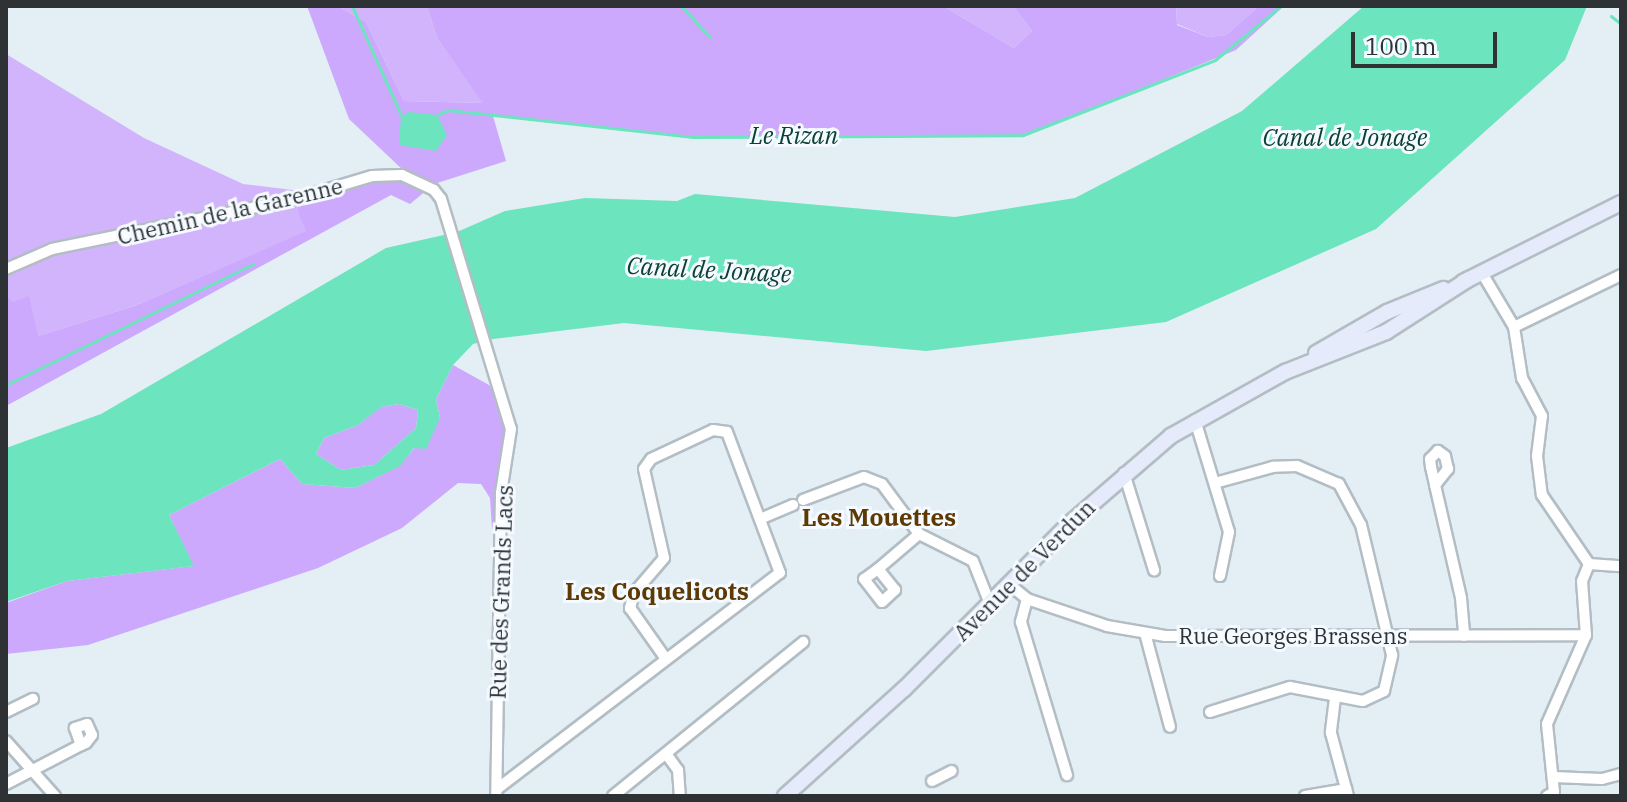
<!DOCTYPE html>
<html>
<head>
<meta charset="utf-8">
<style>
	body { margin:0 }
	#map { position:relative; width:1627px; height:802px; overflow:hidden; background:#e3eef5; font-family:"IBM Plex Serif",serif }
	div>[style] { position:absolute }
	.green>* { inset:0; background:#d1b4fc }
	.forest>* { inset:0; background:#cca9fd }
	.water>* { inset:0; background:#6ce4be }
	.stream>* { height:3px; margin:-1.5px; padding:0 1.5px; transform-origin:1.5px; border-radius:1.5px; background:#6ce4be }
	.roads { filter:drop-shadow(2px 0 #b3bdc4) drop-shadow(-2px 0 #b3bdc4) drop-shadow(0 2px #b3bdc4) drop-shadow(0 -2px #b3bdc4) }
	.street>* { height:10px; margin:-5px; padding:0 5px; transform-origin:5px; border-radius:5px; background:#fff }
	.secondary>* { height:14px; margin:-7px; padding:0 7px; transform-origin:7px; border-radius:7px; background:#e6ebfb }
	span { translate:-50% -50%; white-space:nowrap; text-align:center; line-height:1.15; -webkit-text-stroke:6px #f4faff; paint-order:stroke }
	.street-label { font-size:22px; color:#2e3235 }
	.water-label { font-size:24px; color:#0b4133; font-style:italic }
	.neighbourhood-label { font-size:24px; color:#5d3a03; font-weight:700 }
	.frame { position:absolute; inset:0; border:8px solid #2e3235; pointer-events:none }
	.scale { position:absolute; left:1351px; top:32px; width:146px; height:36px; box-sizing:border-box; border:4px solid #2e3235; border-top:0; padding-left:10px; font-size:24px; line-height:28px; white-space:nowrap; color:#2e3235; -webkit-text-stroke:6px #f4faff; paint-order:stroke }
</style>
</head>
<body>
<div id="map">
	<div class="green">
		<i style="clip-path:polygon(337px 6px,427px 6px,437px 38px,484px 103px,404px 101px,366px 22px)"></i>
		<i style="clip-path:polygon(943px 6px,1013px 6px,1032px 31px,1014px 48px)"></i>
		<i style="clip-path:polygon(1176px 6px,1259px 6px,1226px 35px,1208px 37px,1177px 24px)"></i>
		<i style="clip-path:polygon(6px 54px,144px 138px,243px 184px,301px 191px,297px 211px,307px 231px,137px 305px,38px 336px,6px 296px)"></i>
	</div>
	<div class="forest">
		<i style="clip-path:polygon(307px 6px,337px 6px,366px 22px,404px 101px,483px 103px,437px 38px,427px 6px,943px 6px,1014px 48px,1032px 31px,1013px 6px,1176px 6px,1177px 25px,1208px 37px,1226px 35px,1259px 6px,1284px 6px,1236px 50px,1027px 135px,692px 137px,493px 116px,506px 161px,434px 184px,410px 204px,391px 195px,6px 406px,6px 296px,13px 302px,29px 296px,38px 336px,137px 305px,306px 231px,297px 211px,301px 191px,371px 172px,403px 170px,349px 119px)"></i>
		<i style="clip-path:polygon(453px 365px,489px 385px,500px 404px,506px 430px,497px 533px,492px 529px,490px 498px,481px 484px,458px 483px,402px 528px,318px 568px,88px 645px,6px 654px,6px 603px,67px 581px,193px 566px,169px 515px,280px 459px,302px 484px,355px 488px,399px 466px,440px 418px,436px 399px)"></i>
		<i style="clip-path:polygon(399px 404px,418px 410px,416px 428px,374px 465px,341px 470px,316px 454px,324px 438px,358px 425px,380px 407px)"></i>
	</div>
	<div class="water">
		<i style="clip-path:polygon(evenodd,1364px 6px,1587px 6px,1565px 60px,1376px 229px,1166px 322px,926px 351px,624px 323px,493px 339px,473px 344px,453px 365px,436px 399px,440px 418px,426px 449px,414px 448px,400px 466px,355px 488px,302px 484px,280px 459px,169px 515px,194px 566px,67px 581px,6px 602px,6px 448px,101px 414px,386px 248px,457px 232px,505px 211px,585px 198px,677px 201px,695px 194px,955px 217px,1075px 198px,1242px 111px,1364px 6px,399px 404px,418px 410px,416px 428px,374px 465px,341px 470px,316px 454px,324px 438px,358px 425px,381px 407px,399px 404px)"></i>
		<i style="clip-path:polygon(409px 112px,437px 115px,447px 135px,436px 151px,399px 145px,401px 117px)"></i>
	</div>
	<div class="stream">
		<i style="left:352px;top:6px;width:122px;rotate:65.8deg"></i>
		<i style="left:681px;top:6px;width:42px;rotate:46.9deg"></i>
		<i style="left:1611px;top:16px;width:13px;rotate:39deg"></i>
		<i style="left:437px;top:115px;width:12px;rotate:-24deg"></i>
		<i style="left:448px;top:110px;width:247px;rotate:6.3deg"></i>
		<i style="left:694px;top:137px;width:329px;rotate:-0.3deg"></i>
		<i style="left:1023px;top:135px;width:206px;rotate:-21.3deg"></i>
		<i style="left:1215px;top:60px;width:85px;rotate:-39.3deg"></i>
		<i style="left:6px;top:385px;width:275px;rotate:-26.1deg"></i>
	</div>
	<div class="roads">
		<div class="street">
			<i style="left:6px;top:269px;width:50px;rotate:-23.5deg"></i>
			<i style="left:52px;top:249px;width:248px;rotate:-11.6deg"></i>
			<i style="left:295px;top:199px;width:80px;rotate:-16.6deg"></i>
			<i style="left:372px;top:176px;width:30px;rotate:-2deg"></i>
			<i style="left:402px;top:175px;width:35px;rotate:25deg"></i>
			<i style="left:434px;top:190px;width:11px;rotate:52deg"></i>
			<i style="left:441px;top:199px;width:240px;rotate:73.1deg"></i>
			<i style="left:511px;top:429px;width:65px;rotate:98.9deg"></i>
			<i style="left:501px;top:493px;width:303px;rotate:90.9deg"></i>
			<i style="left:1482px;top:273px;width:63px;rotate:59.3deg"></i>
			<i style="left:1514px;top:327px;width:52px;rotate:81.1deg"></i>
			<i style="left:1522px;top:378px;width:43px;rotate:62.2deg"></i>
			<i style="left:1542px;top:416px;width:40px;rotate:97.1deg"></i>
			<i style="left:1537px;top:456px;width:39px;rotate:83deg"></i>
			<i style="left:1542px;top:495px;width:83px;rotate:55.7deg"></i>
			<i style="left:1589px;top:564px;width:18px;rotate:112deg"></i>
			<i style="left:1582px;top:581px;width:54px;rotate:85.8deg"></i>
			<i style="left:1586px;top:635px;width:97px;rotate:113.7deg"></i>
			<i style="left:1547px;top:724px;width:68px;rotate:84.1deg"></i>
			<i style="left:1554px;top:792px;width:8px;rotate:150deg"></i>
			<i style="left:1514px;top:327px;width:119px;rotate:-25.9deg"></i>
			<i style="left:1195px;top:420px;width:117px;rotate:73.1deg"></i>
			<i style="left:1229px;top:532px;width:45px;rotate:101.6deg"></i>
			<i style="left:1124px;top:473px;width:102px;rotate:72.8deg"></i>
			<i style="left:1435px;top:485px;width:21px;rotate:-51deg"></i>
			<i style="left:1448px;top:469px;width:13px;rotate:-103deg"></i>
			<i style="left:1445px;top:456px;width:9px;rotate:-144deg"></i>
			<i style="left:1438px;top:451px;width:11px;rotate:135deg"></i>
			<i style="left:1430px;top:459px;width:8px;rotate:83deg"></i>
			<i style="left:1431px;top:467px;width:18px;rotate:77deg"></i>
			<i style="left:1435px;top:485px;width:116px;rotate:77deg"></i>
			<i style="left:1461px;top:598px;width:38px;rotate:85deg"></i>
			<i style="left:803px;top:500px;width:65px;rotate:-20.7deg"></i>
			<i style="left:864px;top:477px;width:19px;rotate:21deg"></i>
			<i style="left:882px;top:484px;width:62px;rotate:53.5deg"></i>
			<i style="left:919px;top:534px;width:60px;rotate:26.6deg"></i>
			<i style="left:973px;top:561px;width:46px;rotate:68.4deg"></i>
			<i style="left:760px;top:519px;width:36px;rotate:-23deg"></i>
			<i style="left:1589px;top:564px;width:32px;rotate:4deg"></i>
			<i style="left:878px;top:569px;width:17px;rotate:144deg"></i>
			<i style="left:864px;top:579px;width:29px;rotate:52deg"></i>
			<i style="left:882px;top:602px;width:18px;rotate:-43deg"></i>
			<i style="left:895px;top:590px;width:27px;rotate:-129deg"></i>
			<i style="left:878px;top:569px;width:54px;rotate:-40.5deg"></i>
			<i style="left:1010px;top:585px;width:22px;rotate:39deg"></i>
			<i style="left:1027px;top:599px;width:84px;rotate:18.6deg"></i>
			<i style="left:1107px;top:626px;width:59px;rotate:9.8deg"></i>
			<i style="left:1165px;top:636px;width:421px;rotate:-0.1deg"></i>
			<i style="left:1027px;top:599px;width:24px;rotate:105deg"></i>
			<i style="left:1021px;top:622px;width:160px;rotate:73.3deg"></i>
			<i style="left:1145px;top:633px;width:97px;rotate:75.1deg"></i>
			<i style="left:1335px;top:698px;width:35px;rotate:97deg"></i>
			<i style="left:1331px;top:733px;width:65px;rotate:74.9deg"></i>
			<i style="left:6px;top:712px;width:30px;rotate:-26deg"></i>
			<i style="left:1210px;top:712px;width:84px;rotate:-17.4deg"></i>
			<i style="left:1290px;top:687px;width:74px;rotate:10.9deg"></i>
			<i style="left:1363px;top:701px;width:23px;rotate:-25deg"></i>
			<i style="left:1384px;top:691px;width:37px;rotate:-77deg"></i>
			<i style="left:1392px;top:655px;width:134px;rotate:-103.4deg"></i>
			<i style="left:1361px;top:525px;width:47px;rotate:-118.2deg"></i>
			<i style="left:1339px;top:484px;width:46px;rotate:-156.8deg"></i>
			<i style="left:1297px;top:466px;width:24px;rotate:178deg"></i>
			<i style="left:1273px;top:467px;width:60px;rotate:164.6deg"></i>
			<i style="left:6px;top:741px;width:74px;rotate:48.3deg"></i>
			<i style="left:667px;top:755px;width:19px;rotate:54deg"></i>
			<i style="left:678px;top:770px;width:26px;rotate:86deg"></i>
			<i style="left:1554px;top:777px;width:48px;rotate:2.4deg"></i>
			<i style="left:1602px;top:779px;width:20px;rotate:-15deg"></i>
			<i style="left:932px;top:781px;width:22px;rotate:-27deg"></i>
			<i style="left:6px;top:784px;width:85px;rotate:-27.5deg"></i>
			<i style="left:81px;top:745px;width:5px;rotate:-22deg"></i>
			<i style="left:86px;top:743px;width:10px;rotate:-53deg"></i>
			<i style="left:92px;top:735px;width:12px;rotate:-114deg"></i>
			<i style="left:87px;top:724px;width:13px;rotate:162deg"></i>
			<i style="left:75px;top:728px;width:18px;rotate:71deg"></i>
			<i style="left:497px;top:789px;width:356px;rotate:-37.4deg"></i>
			<i style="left:780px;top:573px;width:151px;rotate:-110.6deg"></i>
			<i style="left:727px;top:432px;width:14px;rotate:-172deg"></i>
			<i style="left:713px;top:430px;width:68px;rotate:154.9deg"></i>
			<i style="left:651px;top:459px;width:12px;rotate:125deg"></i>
			<i style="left:644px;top:469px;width:91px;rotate:77.3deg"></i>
			<i style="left:664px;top:558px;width:46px;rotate:130.6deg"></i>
			<i style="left:634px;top:593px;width:16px;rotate:105deg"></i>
			<i style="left:630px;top:608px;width:62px;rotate:54.8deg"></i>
			<i style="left:613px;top:796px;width:245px;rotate:-39deg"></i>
			<i style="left:1305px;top:796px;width:42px;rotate:-9.7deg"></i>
		</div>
		<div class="secondary">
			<i style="left:1463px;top:282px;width:177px;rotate:-26.6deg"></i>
			<i style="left:1316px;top:353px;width:82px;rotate:-30deg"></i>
			<i style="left:1387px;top:312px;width:61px;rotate:-22.3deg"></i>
			<i style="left:785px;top:796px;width:160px;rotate:-42deg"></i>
			<i style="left:904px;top:689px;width:233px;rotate:-45deg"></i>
			<i style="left:1069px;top:524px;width:135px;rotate:-40.8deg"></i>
			<i style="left:1171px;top:436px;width:131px;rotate:-29.3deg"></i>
			<i style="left:1285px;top:372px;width:109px;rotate:-21.6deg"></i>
			<i style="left:1386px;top:332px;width:98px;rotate:-32.6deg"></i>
		</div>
	</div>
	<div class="street-label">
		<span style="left:230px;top:211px;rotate:-13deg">Chemin de la Garenne</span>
		<span style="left:1024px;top:570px;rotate:-45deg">Avenue de Verdun</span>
		<span style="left:501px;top:592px;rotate:-88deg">Rue des Grands Lacs</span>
		<span style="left:1293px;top:636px">Rue Georges Brassens</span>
	</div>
	<div class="water-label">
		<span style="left:794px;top:136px">Le Rizan</span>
		<span style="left:1345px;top:138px">Canal de Jonage</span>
		<span style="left:709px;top:270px;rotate:3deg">Canal de Jonage</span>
	</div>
	<div class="neighbourhood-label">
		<span style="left:879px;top:518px">Les Mouettes</span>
		<span style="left:657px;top:592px">Les Coquelicots</span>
	</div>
	<div class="frame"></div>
	<div class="scale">100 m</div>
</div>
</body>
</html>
